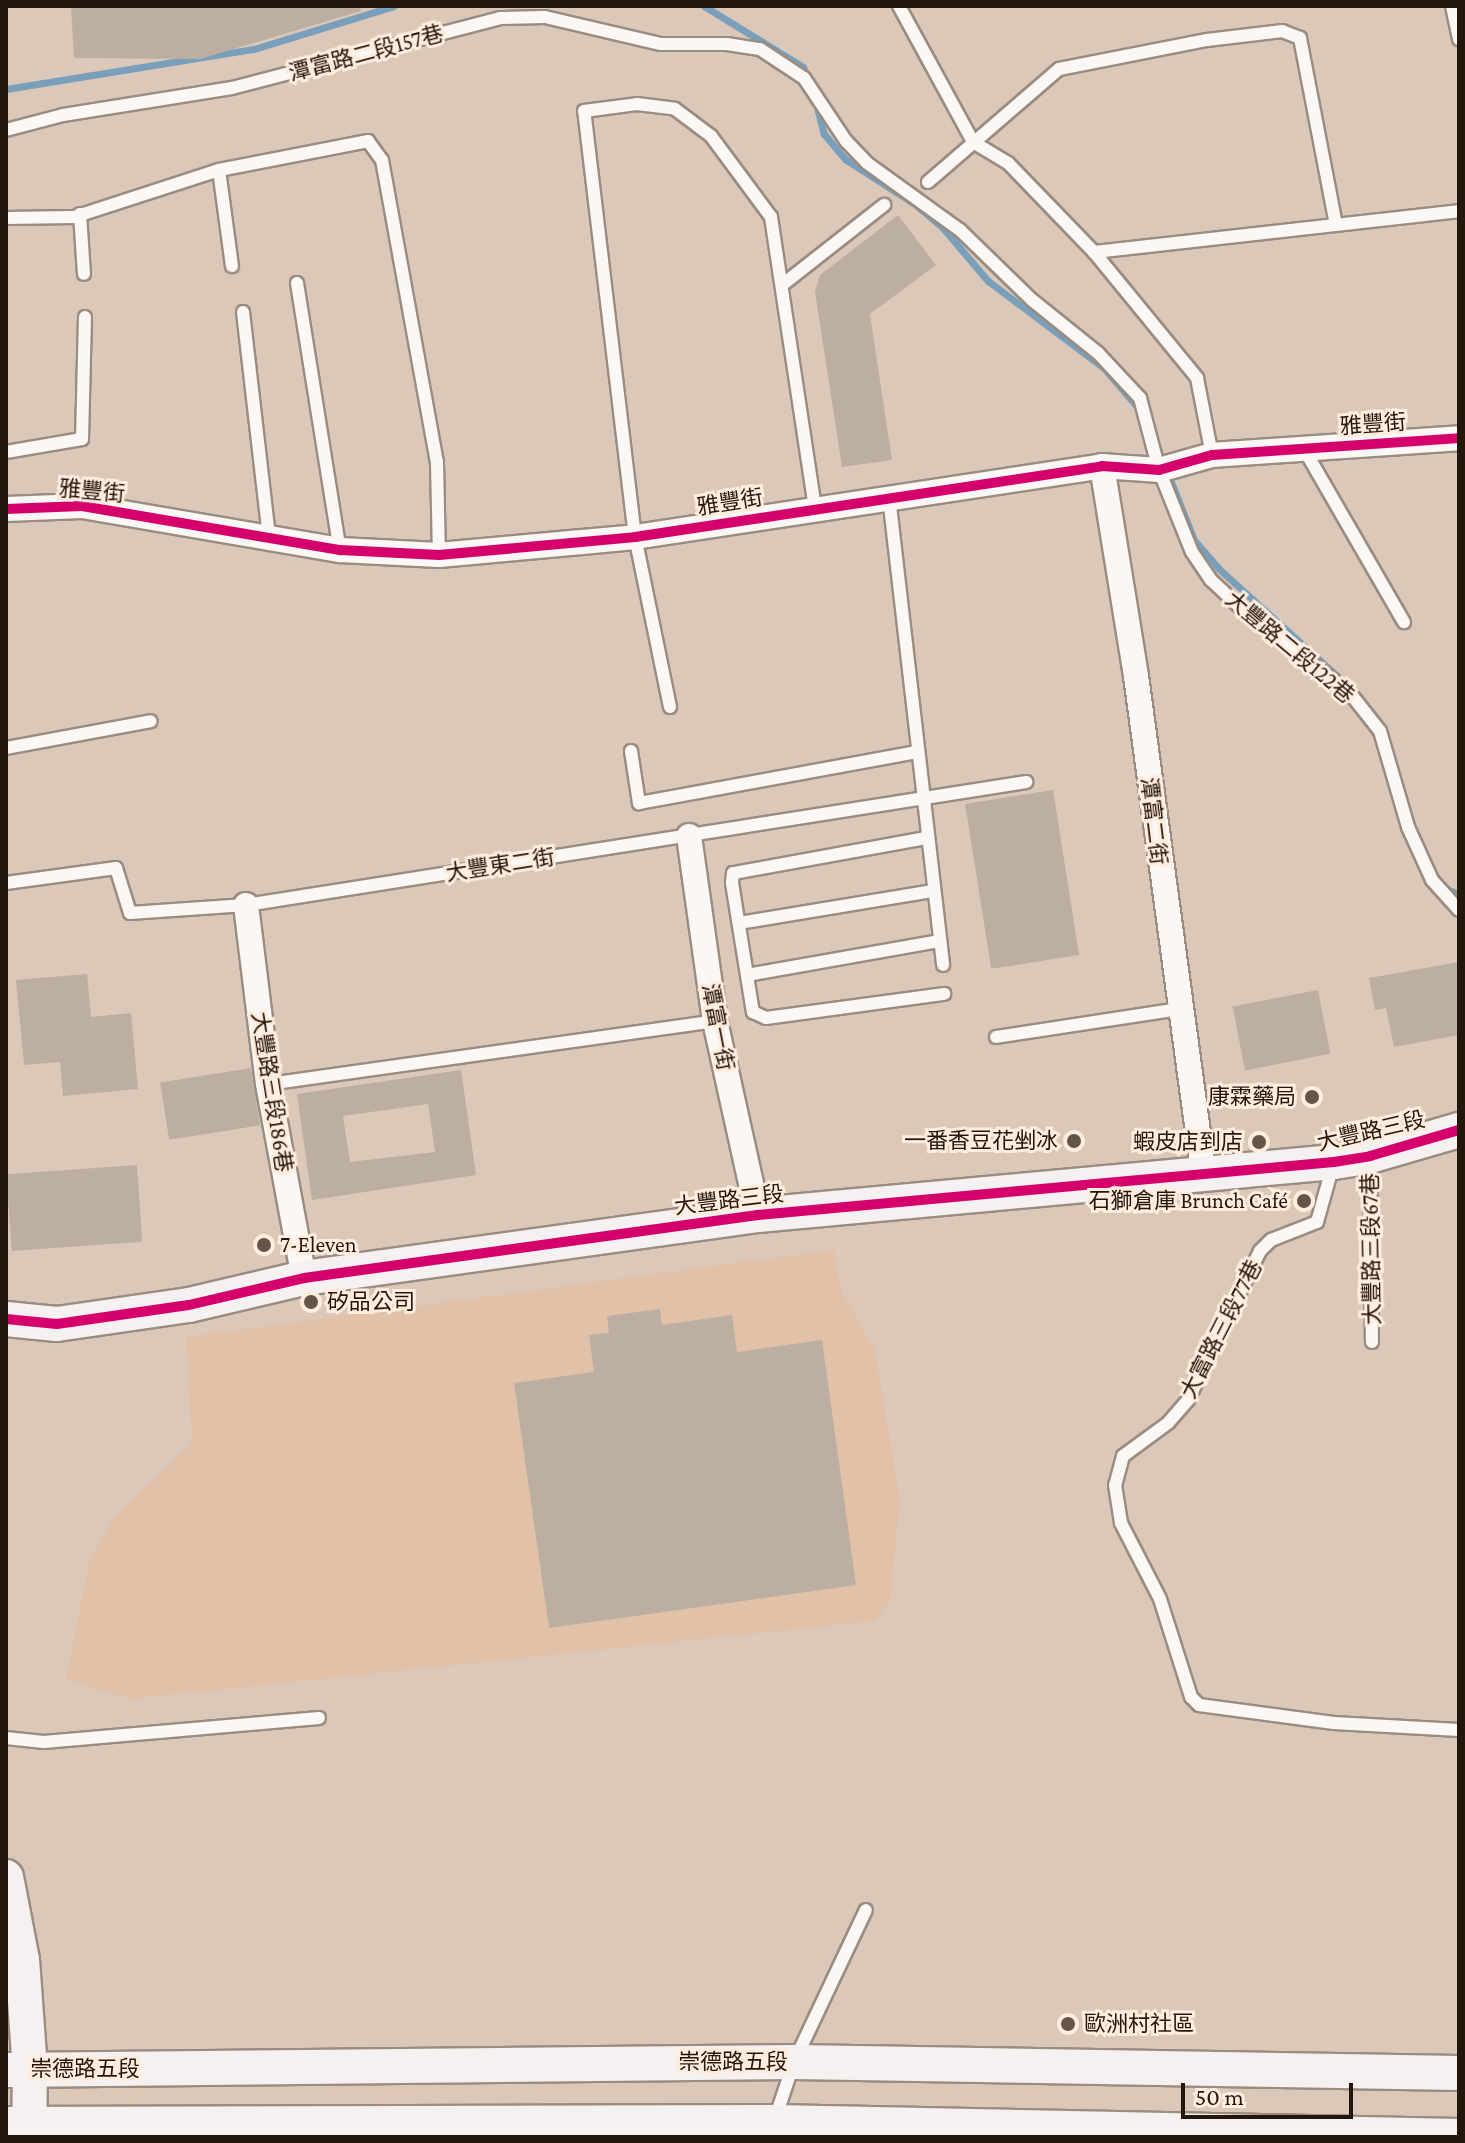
<!DOCTYPE html>
<html>
<head>
<meta charset="utf-8">
<style>
	body { margin:0 }
	#map { position:relative; width:1465px; height:2143px; overflow:hidden; background:#dcc8b9; font-family:"Crimson Pro","Noto Sans TC",serif }
	div>[style] { position:absolute }
	.built>* { inset:0; background:#e1c1a8 }
	.stream>* { height:7px; margin:-3.5px; padding:0 3.5px; transform-origin:3.5px; border-radius:3.5px; background:#799fba }
	.building>* { inset:0; background:#bcafa2; transform-origin:0 0 }
	.roads { filter:drop-shadow(2px 0 #9a8c80) drop-shadow(-2px 0 #9a8c80) drop-shadow(0 2px #9a8c80) drop-shadow(0 -2px #9a8c80) }
	.lane>* { height:12px; margin:-6px; padding:0 6px; transform-origin:6px; border-radius:6px; background:#faf7f4 }
	.street>* { height:24px; margin:-12px; padding:0 12px; transform-origin:12px; border-radius:12px; background:#faf7f4 }
	.secondary>* { height:34px; margin:-17px; padding:0 17px; transform-origin:17px; border-radius:17px; background:#f5f1f0 }
	.cycleway>* { height:10px; margin:-5px; padding:0 5px; transform-origin:5px; border-radius:5px; background:#d6006c }
	.dots>* { width:22px; height:22px; translate:-50% -50%; box-sizing:border-box; border:4px solid #feecdd; border-radius:50% }
	span { translate:-50% -50%; white-space:nowrap; text-align:center; line-height:1.15; -webkit-text-stroke:6px #feecdd; paint-order:stroke }
	.street-label { font-size:22px; color:#23170c }
	.poi-label { font-size:22px; color:#23170c }
	.right { translate:-100% -50%; text-align:right }
	.left { translate:0 -50%; text-align:left }
	.frame { position:absolute; inset:0; border:8px solid #23170c; pointer-events:none }
	.scale { position:absolute; left:1181px; top:2083px; width:172px; height:36px; box-sizing:border-box; border:4px solid #23170c; border-top:0; padding-left:10px; font-size:24px; line-height:28px; white-space:nowrap; color:#23170c; -webkit-text-stroke:6px #feecdd; paint-order:stroke }
</style>
</head>
<body>
<div id="map">
	<div class="built">
		<i style="clip-path:polygon(833px 1250px,842px 1293px,875px 1349px,900px 1500px,890px 1602px,875px 1621px,130px 1699px,66px 1679px,89px 1563px,111px 1522px,192px 1443px,186px 1337px)"></i>
	</div>
	<div class="stream">
		<i style="left:704px;top:6px;width:116px;rotate:31.6deg"></i>
		<i style="left:803px;top:67px;width:14px;rotate:69deg"></i>
		<i style="left:6px;top:89px;width:251px;rotate:-9.2deg"></i>
		<i style="left:254px;top:49px;width:146px;rotate:-17.1deg"></i>
		<i style="left:816px;top:103px;width:32px;rotate:76deg"></i>
		<i style="left:824px;top:134px;width:33px;rotate:50deg"></i>
		<i style="left:845px;top:159px;width:85px;rotate:32.9deg"></i>
		<i style="left:916px;top:205px;width:35px;rotate:40deg"></i>
		<i style="left:943px;top:228px;width:70px;rotate:49.7deg"></i>
		<i style="left:988px;top:281px;width:145px;rotate:36.9deg"></i>
		<i style="left:1104px;top:368px;width:52px;rotate:49.6deg"></i>
		<i style="left:1156px;top:444px;width:103px;rotate:68.4deg"></i>
		<i style="left:1194px;top:540px;width:37px;rotate:49deg"></i>
		<i style="left:1218px;top:568px;width:171px;rotate:42.2deg"></i>
		<i style="left:1444px;top:888px;width:16px;rotate:22deg"></i>
	</div>
	<div class="building">
		<i style="clip-path:polygon(71px 6px,360px 6px,361px 11px,200px 59px,74px 58px)"></i>
		<i style="clip-path:polygon(898px 215px,936px 265px,870px 314px,892px 460px,842px 467px,815px 292px,820px 275px)"></i>
		<i style="left:1053px;top:790px;width:167px;height:89px;rotate:81deg"></i>
		<i style="clip-path:polygon(1459px 962px,1459px 1035px,1394px 1047px,1386px 1008px,1375px 1010px,1369px 978px)"></i>
		<i style="clip-path:polygon(87px 974px,91px 1017px,131px 1013px,138px 1089px,63px 1096px,60px 1062px,24px 1065px,16px 980px)"></i>
		<i style="left:1318px;top:990px;width:65px;height:87px;rotate:79deg"></i>
		<i style="left:251px;top:1068px;width:58px;height:92px;rotate:81deg"></i>
		<i style="clip-path:polygon(evenodd,461px 1070px,476px 1175px,312px 1200px,297px 1094px,461px 1070px,428px 1104px,435px 1152px,350px 1162px,343px 1116px,428px 1104px)"></i>
		<i style="left:137px;top:1165px;width:77px;height:131px;rotate:86deg"></i>
		<i style="clip-path:polygon(660px 1309px,662px 1325px,732px 1315px,737px 1352px,822px 1340px,856px 1585px,549px 1628px,514px 1383px,594px 1372px,589px 1335px,609px 1333px,607px 1316px)"></i>
	</div>
	<div class="roads">
		<div class="lane">
			<i style="left:899px;top:6px;width:155px;rotate:61.4deg"></i>
			<i style="left:973px;top:142px;width:41px;rotate:31deg"></i>
			<i style="left:1008px;top:163px;width:124px;rotate:46deg"></i>
			<i style="left:1094px;top:252px;width:163px;rotate:50.7deg"></i>
			<i style="left:1197px;top:378px;width:78px;rotate:79deg"></i>
			<i style="left:1452px;top:6px;width:34px;rotate:78deg"></i>
			<i style="left:6px;top:130px;width:59px;rotate:-14.7deg"></i>
			<i style="left:63px;top:115px;width:171px;rotate:-9.1deg"></i>
			<i style="left:232px;top:88px;width:278px;rotate:-14.6deg"></i>
			<i style="left:501px;top:18px;width:44px;rotate:-1.3deg"></i>
			<i style="left:545px;top:17px;width:118px;rotate:13.2deg"></i>
			<i style="left:660px;top:44px;width:67px"></i>
			<i style="left:727px;top:44px;width:33px;rotate:9deg"></i>
			<i style="left:760px;top:49px;width:53px;rotate:33.4deg"></i>
			<i style="left:804px;top:78px;width:76px;rotate:56.3deg"></i>
			<i style="left:846px;top:141px;width:30px;rotate:46deg"></i>
			<i style="left:867px;top:163px;width:115px;rotate:35.8deg"></i>
			<i style="left:960px;top:230px;width:100px;rotate:44.2deg"></i>
			<i style="left:1032px;top:300px;width:85px;rotate:38.8deg"></i>
			<i style="left:1098px;top:353px;width:62px;rotate:47deg"></i>
			<i style="left:1140px;top:398px;width:74px;rotate:75.2deg"></i>
			<i style="left:1159px;top:470px;width:88px;rotate:68.1deg"></i>
			<i style="left:1192px;top:552px;width:34px;rotate:56deg"></i>
			<i style="left:1211px;top:580px;width:44px;rotate:43.2deg"></i>
			<i style="left:1243px;top:610px;width:135px;rotate:37.8deg"></i>
			<i style="left:1350px;top:693px;width:48px;rotate:51.7deg"></i>
			<i style="left:1380px;top:731px;width:100px;rotate:73.7deg"></i>
			<i style="left:1408px;top:827px;width:58px;rotate:65.6deg"></i>
			<i style="left:1432px;top:880px;width:40px;rotate:48deg"></i>
			<i style="left:219px;top:170px;width:97px;rotate:82.3deg"></i>
			<i style="left:928px;top:182px;width:173px;rotate:-40.8deg"></i>
			<i style="left:1059px;top:69px;width:151px;rotate:-11.1deg"></i>
			<i style="left:1207px;top:40px;width:76px;rotate:-6.8deg"></i>
			<i style="left:1282px;top:31px;width:19px;rotate:21deg"></i>
			<i style="left:1300px;top:38px;width:190px;rotate:79.1deg"></i>
			<i style="left:80px;top:214px;width:60px;rotate:86.2deg"></i>
			<i style="left:6px;top:218px;width:68px;rotate:-0.8deg"></i>
			<i style="left:74px;top:217px;width:152px;rotate:-18deg"></i>
			<i style="left:219px;top:170px;width:152px;rotate:-11deg"></i>
			<i style="left:368px;top:141px;width:24px;rotate:54deg"></i>
			<i style="left:382px;top:160px;width:307px;rotate:79.7deg"></i>
			<i style="left:437px;top:462px;width:93px;rotate:88.8deg"></i>
			<i style="left:1094px;top:252px;width:367px;rotate:-6.4deg"></i>
			<i style="left:297px;top:283px;width:270px;rotate:80.9deg"></i>
			<i style="left:782px;top:285px;width:130px;rotate:-38.1deg"></i>
			<i style="left:243px;top:312px;width:226px;rotate:83.4deg"></i>
			<i style="left:1304px;top:449px;width:200px;rotate:60deg"></i>
			<i style="left:6px;top:452px;width:77px;rotate:-9.7deg"></i>
			<i style="left:82px;top:439px;width:122px;rotate:-88.6deg"></i>
			<i style="left:889px;top:497px;width:471px;rotate:83.4deg"></i>
			<i style="left:670px;top:707px;width:174px;rotate:-101.6deg"></i>
			<i style="left:635px;top:537px;width:429px;rotate:-96.8deg"></i>
			<i style="left:584px;top:111px;width:53px;rotate:-7.5deg"></i>
			<i style="left:637px;top:104px;width:38px;rotate:7deg"></i>
			<i style="left:675px;top:109px;width:45px;rotate:36.9deg"></i>
			<i style="left:711px;top:136px;width:101px;rotate:53.5deg"></i>
			<i style="left:771px;top:217px;width:295px;rotate:81.4deg"></i>
			<i style="left:6px;top:748px;width:147px;rotate:-10.5deg"></i>
			<i style="left:631px;top:751px;width:53px;rotate:81.3deg"></i>
			<i style="left:639px;top:803px;width:282px;rotate:-10.4deg"></i>
			<i style="left:926px;top:838px;width:196px;rotate:169.7deg"></i>
			<i style="left:733px;top:873px;width:10px;rotate:96deg"></i>
			<i style="left:732px;top:883px;width:131px;rotate:80.8deg"></i>
			<i style="left:753px;top:1012px;width:14px;rotate:25deg"></i>
			<i style="left:766px;top:1018px;width:180px;rotate:-7.7deg"></i>
			<i style="left:6px;top:883px;width:111px;rotate:-7.8deg"></i>
			<i style="left:116px;top:868px;width:47px;rotate:72.7deg"></i>
			<i style="left:130px;top:913px;width:116px;rotate:-3.9deg"></i>
			<i style="left:246px;top:905px;width:790px;rotate:-8.96deg"></i>
			<i style="left:739px;top:923px;width:197px;rotate:-9.4deg"></i>
			<i style="left:747px;top:975px;width:196px;rotate:-10deg"></i>
			<i style="left:996px;top:1037px;width:186px;rotate:-8.7deg"></i>
			<i style="left:268px;top:1084px;width:451px;rotate:-8deg"></i>
			<i style="left:1370px;top:1157px;width:185px;rotate:89.4deg"></i>
			<i style="left:1333px;top:1165px;width:59px;rotate:105.7deg"></i>
			<i style="left:1317px;top:1222px;width:49px;rotate:158.6deg"></i>
			<i style="left:1271px;top:1240px;width:16px;rotate:135deg"></i>
			<i style="left:1260px;top:1251px;width:165px;rotate:115.8deg"></i>
			<i style="left:1188px;top:1400px;width:30px;rotate:131deg"></i>
			<i style="left:1168px;top:1423px;width:56px;rotate:143.7deg"></i>
			<i style="left:1123px;top:1456px;width:30px;rotate:105deg"></i>
			<i style="left:1115px;top:1485px;width:38px;rotate:81deg"></i>
			<i style="left:1121px;top:1523px;width:85px;rotate:62.8deg"></i>
			<i style="left:1160px;top:1599px;width:103px;rotate:72.4deg"></i>
			<i style="left:1191px;top:1697px;width:11px;rotate:45deg"></i>
			<i style="left:1199px;top:1705px;width:136px;rotate:7.6deg"></i>
			<i style="left:1334px;top:1723px;width:125px;rotate:3.2deg"></i>
			<i style="left:6px;top:1738px;width:38px;rotate:6deg"></i>
			<i style="left:44px;top:1742px;width:276px;rotate:-5deg"></i>
			<i style="left:775px;top:2119px;width:60px;rotate:-71.6deg"></i>
			<i style="left:794px;top:2062px;width:168px;rotate:-64.7deg"></i>
		</div>
		<div class="street">
			<i style="left:1102px;top:466px;width:213px;rotate:80.8deg"></i>
			<i style="left:1136px;top:676px;width:505px;rotate:82.26deg"></i>
			<i style="left:6px;top:509px;width:76px;rotate:-2.3deg"></i>
			<i style="left:82px;top:506px;width:262px;rotate:9.7deg"></i>
			<i style="left:340px;top:550px;width:99px;rotate:2.9deg"></i>
			<i style="left:439px;top:555px;width:197px;rotate:-5.2deg"></i>
			<i style="left:635px;top:537px;width:472px;rotate:-8.6deg"></i>
			<i style="left:1102px;top:466px;width:57px;rotate:4deg"></i>
			<i style="left:1159px;top:470px;width:55px;rotate:-15.8deg"></i>
			<i style="left:1212px;top:455px;width:248px;rotate:-3.9deg"></i>
			<i style="left:689px;top:836px;width:187px;rotate:82deg"></i>
			<i style="left:715px;top:1021px;width:199px;rotate:77.5deg"></i>
			<i style="left:246px;top:905px;width:180px;rotate:83deg"></i>
			<i style="left:268px;top:1084px;width:197px;rotate:79.5deg"></i>
		</div>
		<div class="secondary">
			<i style="left:6px;top:1319px;width:51px;rotate:5.6deg"></i>
			<i style="left:57px;top:1324px;width:133px;rotate:-8.2deg"></i>
			<i style="left:189px;top:1305px;width:118px;rotate:-13.2deg"></i>
			<i style="left:304px;top:1278px;width:458px;rotate:-7.9deg"></i>
			<i style="left:758px;top:1215px;width:578px;rotate:-5.26deg"></i>
			<i style="left:1334px;top:1162px;width:36px;rotate:-9deg"></i>
			<i style="left:1370px;top:1156px;width:93px;rotate:-16.3deg"></i>
			<i style="left:6px;top:1877px;width:85px;rotate:79.1deg"></i>
			<i style="left:22px;top:1960px;width:109px;rotate:85.8deg"></i>
			<i style="left:30px;top:2069px;width:68px;rotate:90.8deg"></i>
			<i style="left:6px;top:2070px;width:788px;rotate:-0.58deg"></i>
			<i style="left:794px;top:2062px;width:665px;rotate:0.95deg"></i>
			<i style="left:6px;top:2124px;width:768px;rotate:-0.15deg"></i>
			<i style="left:774px;top:2122px;width:685px;rotate:1.17deg"></i>
		</div>
	</div>
	<div class="cycleway">
		<i style="left:6px;top:509px;width:76px;rotate:-2.3deg"></i>
		<i style="left:82px;top:506px;width:262px;rotate:9.7deg"></i>
		<i style="left:340px;top:550px;width:99px;rotate:2.9deg"></i>
		<i style="left:439px;top:555px;width:197px;rotate:-5.2deg"></i>
		<i style="left:635px;top:537px;width:472px;rotate:-8.6deg"></i>
		<i style="left:1102px;top:466px;width:57px;rotate:4deg"></i>
		<i style="left:1159px;top:470px;width:55px;rotate:-15.8deg"></i>
		<i style="left:1212px;top:455px;width:248px;rotate:-3.9deg"></i>
		<i style="left:6px;top:1319px;width:51px;rotate:5.6deg"></i>
		<i style="left:57px;top:1324px;width:133px;rotate:-8.2deg"></i>
		<i style="left:189px;top:1305px;width:118px;rotate:-13.2deg"></i>
		<i style="left:304px;top:1278px;width:458px;rotate:-7.9deg"></i>
		<i style="left:758px;top:1215px;width:578px;rotate:-5.26deg"></i>
		<i style="left:1334px;top:1162px;width:36px;rotate:-9deg"></i>
		<i style="left:1370px;top:1156px;width:93px;rotate:-16.3deg"></i>
	</div>
	<div class="dots">
		<i style="left:1312px;top:1097px;background:#645549"></i>
		<i style="left:1074px;top:1141px;background:#645549"></i>
		<i style="left:1259px;top:1142px;background:#645549"></i>
		<i style="left:1304px;top:1201px;background:#645549"></i>
		<i style="left:264px;top:1245px;background:#645549"></i>
		<i style="left:311px;top:1302px;background:#645549"></i>
		<i style="left:1068px;top:2024px;background:#645549"></i>
	</div>
	<div class="street-label">
		<span style="left:366px;top:53px;rotate:-15deg">潭富路二段157巷</span>
		<span style="left:1373px;top:424px;rotate:-4deg">雅豐街</span>
		<span style="left:92px;top:491px;rotate:5deg">雅豐街</span>
		<span style="left:730px;top:502px;rotate:-9deg">雅豐街</span>
		<span style="left:1290px;top:647px;rotate:40deg">大豐路二段122巷</span>
		<span style="left:1154px;top:821px;rotate:83deg">潭富二街</span>
		<span style="left:500px;top:865px;rotate:-9deg">大豐東二街</span>
		<span style="left:718px;top:1027px;rotate:79deg">潭富一街</span>
		<span style="left:272px;top:1092px;rotate:81deg">大豐路三段186巷</span>
		<span style="left:1371px;top:1131px;rotate:-13deg">大豐路三段</span>
		<span style="left:729px;top:1200px;rotate:-7deg">大豐路三段</span>
		<span style="left:1371px;top:1249px;rotate:-91deg">大豐路三段67巷</span>
		<span style="left:1221px;top:1329px;rotate:-63deg">大富路三段77巷</span>
		<span style="left:733px;top:2062px">崇德路五段</span>
		<span style="left:85px;top:2069px">崇德路五段</span>
	</div>
	<div class="poi-label">
		<span class="right" style="left:1296px;top:1097px">康霖藥局</span>
		<span class="right" style="left:1058px;top:1141px">一番香豆花剉冰</span>
		<span class="right" style="left:1243px;top:1142px">蝦皮店到店</span>
		<span class="right" style="left:1288px;top:1201px">石獅倉庫 Brunch Café</span>
		<span class="left" style="left:280px;top:1245px">7-Eleven</span>
		<span class="left" style="left:327px;top:1302px">矽品公司</span>
		<span class="left" style="left:1084px;top:2024px">歐洲村社區</span>
	</div>
	<div class="frame"></div>
	<div class="scale">50 m</div>
</div>
</body>
</html>
